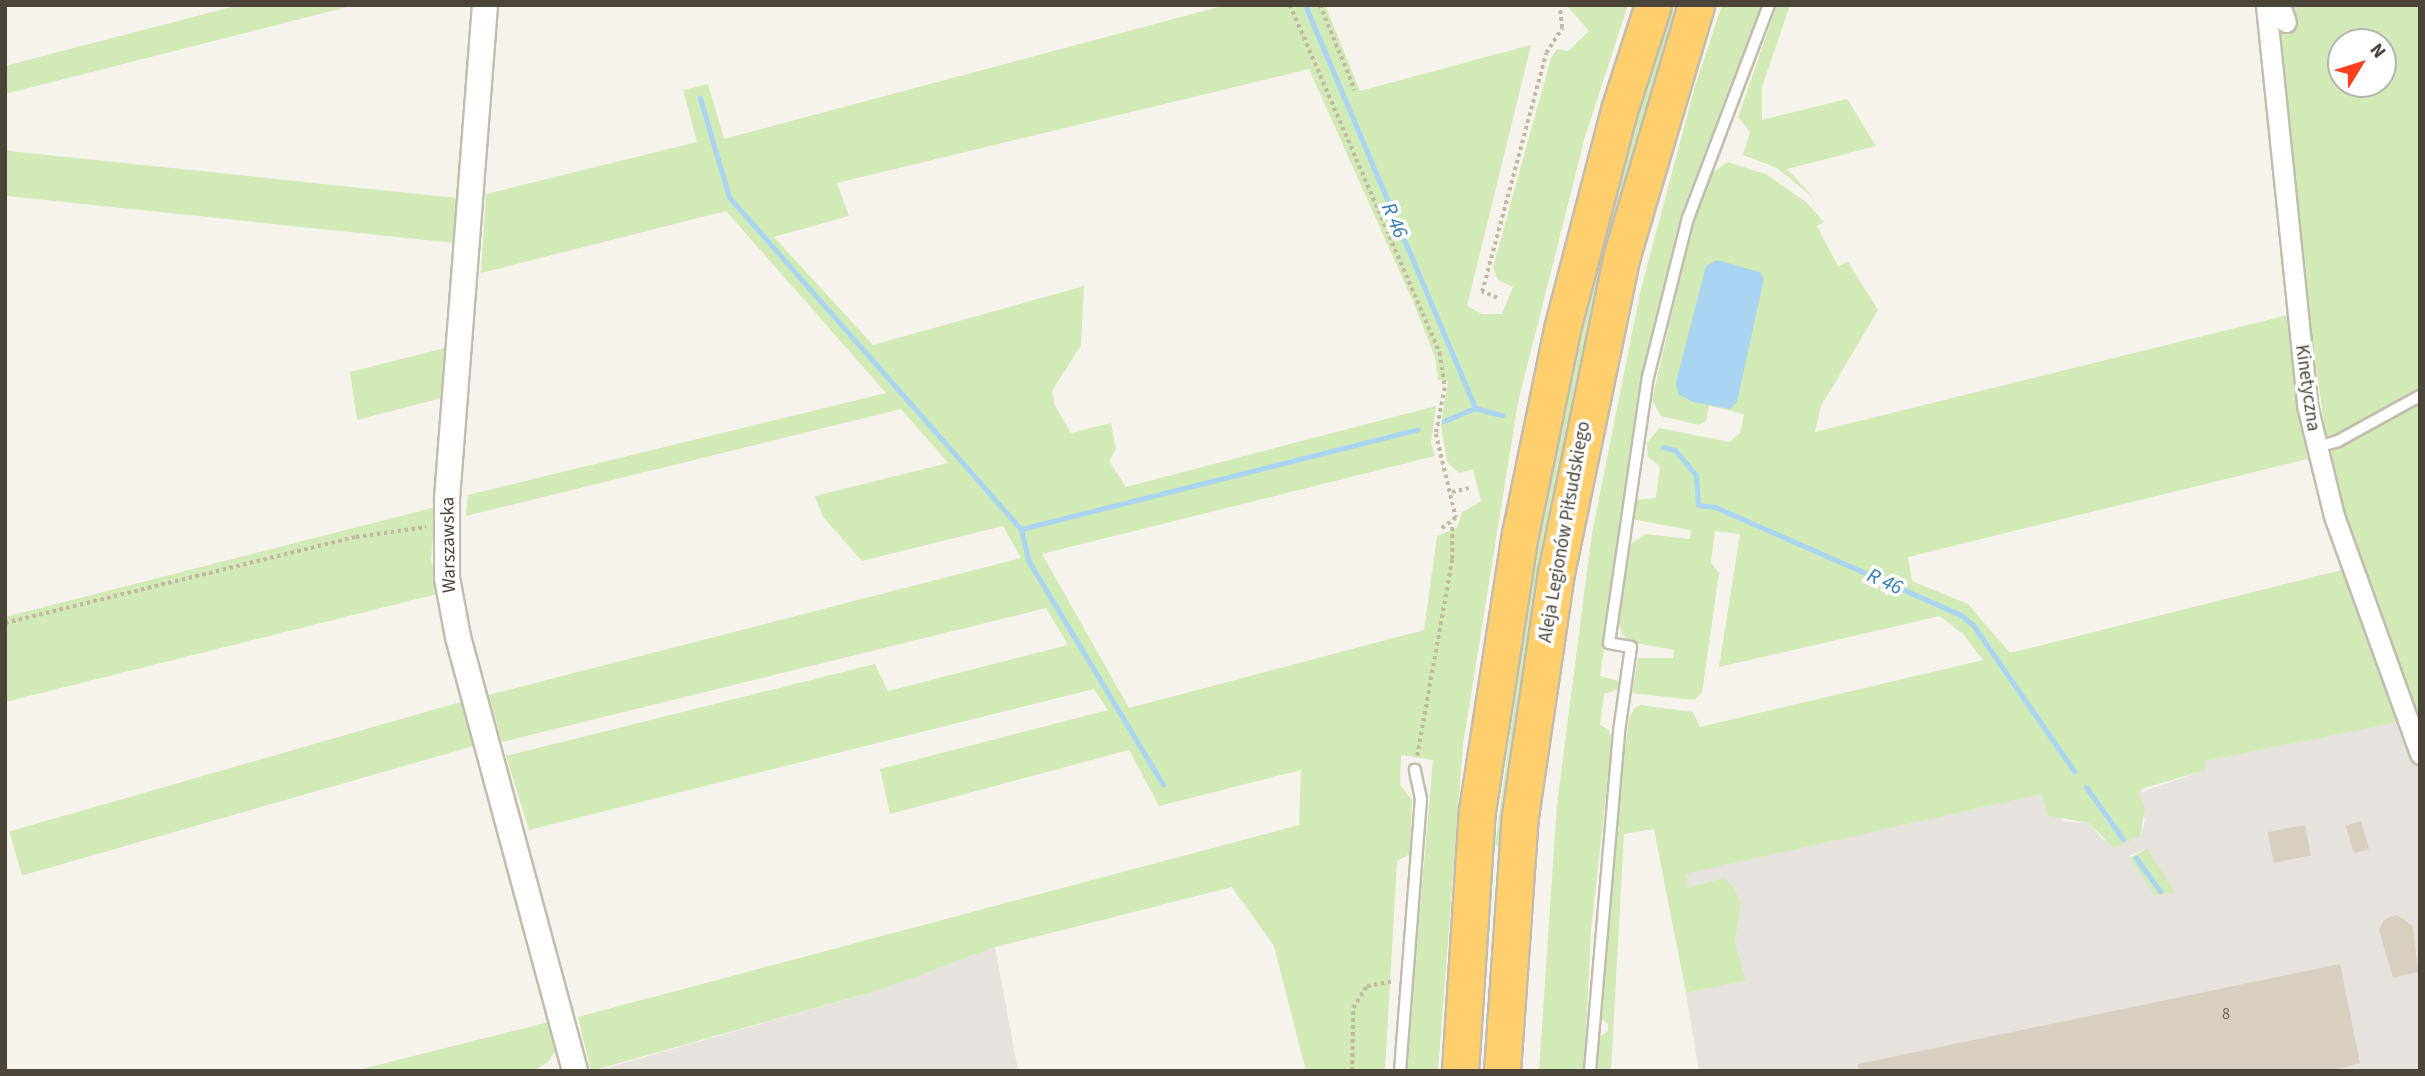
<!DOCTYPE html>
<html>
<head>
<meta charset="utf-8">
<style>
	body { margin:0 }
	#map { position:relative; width:2425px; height:1076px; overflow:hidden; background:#f6f3ec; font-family:"Source Sans 3",sans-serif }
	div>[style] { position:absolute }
	.industrial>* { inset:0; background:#e6e2dd }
	.green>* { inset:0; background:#d2eab5; transform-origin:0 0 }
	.water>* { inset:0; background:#a9d4f2 }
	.stream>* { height:5px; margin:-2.5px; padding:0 2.5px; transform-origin:2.5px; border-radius:2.5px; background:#a9d4f2 }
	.building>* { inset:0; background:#d8cfc1; transform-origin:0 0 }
	.path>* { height:3.5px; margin-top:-1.75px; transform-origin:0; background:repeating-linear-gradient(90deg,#c4b79f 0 3.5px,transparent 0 7px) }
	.roads { filter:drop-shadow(2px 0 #c2bbae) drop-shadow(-2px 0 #c2bbae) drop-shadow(0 2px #c2bbae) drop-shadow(0 -2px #c2bbae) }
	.service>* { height:10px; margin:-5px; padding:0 5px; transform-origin:5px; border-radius:5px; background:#fff }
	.minor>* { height:19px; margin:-9.5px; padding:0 9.5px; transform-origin:9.5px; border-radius:9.5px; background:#fff }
	.tertiary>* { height:24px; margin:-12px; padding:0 12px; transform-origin:12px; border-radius:12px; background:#fff }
	.motorway>* { height:35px; margin:-17.5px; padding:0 17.5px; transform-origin:17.5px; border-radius:17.5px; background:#ffcf6e }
	span { translate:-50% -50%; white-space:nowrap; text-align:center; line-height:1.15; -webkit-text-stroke:7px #fff; paint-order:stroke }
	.number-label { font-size:16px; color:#6e675b }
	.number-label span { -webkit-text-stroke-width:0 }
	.street-label { font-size:19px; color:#4b4439 }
	.water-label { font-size:21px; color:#2e7ab2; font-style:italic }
	.frame { position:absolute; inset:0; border:7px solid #4b4439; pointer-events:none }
	.north { position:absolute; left:2327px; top:28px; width:70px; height:70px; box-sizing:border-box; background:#fff; border:2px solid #b7b4b0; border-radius:50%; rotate:52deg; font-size:19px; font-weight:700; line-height:28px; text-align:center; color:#4b4439 }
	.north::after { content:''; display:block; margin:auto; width:24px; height:32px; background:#fc3f1d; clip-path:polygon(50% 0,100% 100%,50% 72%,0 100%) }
</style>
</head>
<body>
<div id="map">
	<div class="industrial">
		<i style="clip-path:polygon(evenodd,2404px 721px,2420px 769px,2420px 1071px,1699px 1071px,1686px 993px,1745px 981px,1735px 943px,1741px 903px,1688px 888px,1684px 874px,2042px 794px,2062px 821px,2089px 823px,2103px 840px,2133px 838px,2140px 836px,2145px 821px,2139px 793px,2205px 770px,2204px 761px,2404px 721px,2147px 848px,2155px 896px,2129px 856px,2147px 848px)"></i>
		<i style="clip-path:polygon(995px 947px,1018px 1071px,596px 1071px,886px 988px)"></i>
	</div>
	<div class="green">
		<i style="clip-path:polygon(239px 5px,355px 5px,5px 94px,5px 66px)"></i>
		<i style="clip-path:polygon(evenodd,1226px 5px,1325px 5px,1360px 91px,1531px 45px,1467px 306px,1482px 314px,1502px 314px,1513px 287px,1498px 280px,1493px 267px,1551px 58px,1557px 49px,1568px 51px,1589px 31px,1566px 5px,1628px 5px,1585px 137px,1518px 402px,1463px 745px,1438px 1071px,1406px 1071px,1433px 760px,1401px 755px,1400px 785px,1412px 800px,1410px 854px,1397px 861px,1385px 1071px,1306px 1071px,1274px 946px,1232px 887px,995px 947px,886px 988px,591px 1071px,578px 1017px,1299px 825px,1301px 770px,1159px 806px,1129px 750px,890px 814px,880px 769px,1108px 710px,1094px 689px,529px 830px,506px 756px,875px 664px,888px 691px,1068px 645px,1046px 608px,502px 742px,489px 695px,1021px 558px,1003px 526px,862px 561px,823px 517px,815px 496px,948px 463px,901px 409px,466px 516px,468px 495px,886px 393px,726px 211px,481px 273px,486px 194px,697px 142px,683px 90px,708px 84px,724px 139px,1226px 5px,1309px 69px,1414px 304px,1435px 357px,1438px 380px,1448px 381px,1441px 425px,1447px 462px,1459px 473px,1473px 469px,1481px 501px,1462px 512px,1457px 528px,1437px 536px,1424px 630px,1129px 708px,1042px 554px,1435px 456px,1431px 444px,1436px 406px,1126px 487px,1109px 461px,1116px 449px,1111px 423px,1071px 433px,1055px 406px,1052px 391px,1081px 345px,1084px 286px,873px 345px,774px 237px,849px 216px,837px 183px,1309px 69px)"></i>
		<i style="clip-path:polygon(1671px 5px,1679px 5px,1594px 308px,1572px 407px,1529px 634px,1502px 845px,1495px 846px,1534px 558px,1557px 440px,1617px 188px)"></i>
		<i style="clip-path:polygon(1722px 5px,1761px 5px,1681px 215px,1642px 373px,1600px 676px,1619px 681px,1620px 689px,1604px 694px,1600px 725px,1608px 729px,1612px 741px,1591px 930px,1584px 1071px,1539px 1071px,1557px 804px,1592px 533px,1640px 293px,1695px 86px)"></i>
		<i style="clip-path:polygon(1777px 5px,1790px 5px,1762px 87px,1762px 120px,1847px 99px,1876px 146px,1787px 169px,1814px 198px,1777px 168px,1743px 155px,1750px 132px,1738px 117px)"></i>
		<i style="clip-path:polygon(evenodd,2274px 5px,2420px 5px,2420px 727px,2339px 502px,2329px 459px,2287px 156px,2274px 5px,2341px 42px,2383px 42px,2383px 84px,2341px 84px,2341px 42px)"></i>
		<i style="clip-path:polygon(1727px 162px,1766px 174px,1807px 203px,1824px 222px,1817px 226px,1838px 266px,1848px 262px,1878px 310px,1821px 406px,1815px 432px,2288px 315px,2311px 458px,1908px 557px,1912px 581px,1968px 604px,2010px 653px,2345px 569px,2404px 721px,2205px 761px,2206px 770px,2144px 788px,2139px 793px,2145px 808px,2140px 836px,2114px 848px,2089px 823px,2048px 816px,2042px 794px,1685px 874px,1688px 888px,1724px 878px,1733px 887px,1741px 903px,1735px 943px,1746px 981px,1686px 993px,1654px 829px,1624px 834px,1611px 1071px,1598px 1071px,1599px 1037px,1608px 1031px,1608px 1024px,1600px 1017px,1616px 821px,1629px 718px,1634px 709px,1640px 705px,1693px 712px,1700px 727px,1983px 660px,1963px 634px,1940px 616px,1719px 667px,1740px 534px,1715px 531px,1711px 563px,1719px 573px,1702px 693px,1694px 700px,1632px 693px,1638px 658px,1673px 658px,1674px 650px,1631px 642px,1623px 635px,1618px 621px,1630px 544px,1646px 534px,1690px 539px,1691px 530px,1636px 520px,1632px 515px,1635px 500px,1656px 498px,1660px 466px,1648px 457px,1647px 443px,1659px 428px,1729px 442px,1740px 433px,1744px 414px,1709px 406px,1706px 421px,1699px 425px,1661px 416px,1652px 400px,1692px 227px,1711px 174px)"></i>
		<i style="left:457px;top:198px;width:45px;height:466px;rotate:96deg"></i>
		<i style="clip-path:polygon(445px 348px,442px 398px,357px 420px,350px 372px)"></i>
		<i style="clip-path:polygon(436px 507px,431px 558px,437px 594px,5px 702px,5px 617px)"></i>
		<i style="left:464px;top:701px;width:46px;height:473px;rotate:74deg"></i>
		<i style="clip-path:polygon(2147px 848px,2175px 892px,2155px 896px,2130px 858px)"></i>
		<i style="clip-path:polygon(549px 1022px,556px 1049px,549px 1061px,534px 1071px,354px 1071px)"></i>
	</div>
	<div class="water">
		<i style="clip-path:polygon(1717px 260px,1759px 272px,1764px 278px,1737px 402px,1730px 409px,1693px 402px,1678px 394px,1676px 382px,1706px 266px)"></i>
	</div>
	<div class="stream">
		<i style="left:1305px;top:5px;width:437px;rotate:67.1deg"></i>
		<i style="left:700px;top:98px;width:103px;rotate:73.7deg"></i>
		<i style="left:729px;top:197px;width:442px;rotate:48.7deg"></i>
		<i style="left:1021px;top:529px;width:409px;rotate:-14.1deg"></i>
		<i style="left:1475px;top:408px;width:28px;rotate:15deg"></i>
		<i style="left:1444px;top:421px;width:34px;rotate:-23deg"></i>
		<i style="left:1663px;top:447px;width:12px;rotate:14deg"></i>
		<i style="left:1675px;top:450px;width:33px;rotate:50deg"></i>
		<i style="left:1696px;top:475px;width:30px;rotate:86deg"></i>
		<i style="left:1698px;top:505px;width:17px;rotate:7deg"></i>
		<i style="left:1715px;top:507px;width:269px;rotate:23.7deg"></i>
		<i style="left:1961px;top:615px;width:16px;rotate:40deg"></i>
		<i style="left:1973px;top:625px;width:178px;rotate:55.3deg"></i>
		<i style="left:1021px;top:529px;width:32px;rotate:77deg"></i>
		<i style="left:1028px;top:560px;width:262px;rotate:59deg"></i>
		<i style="left:2086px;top:787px;width:64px;rotate:54.6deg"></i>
		<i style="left:2136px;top:858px;width:41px;rotate:54deg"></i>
	</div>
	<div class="building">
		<i style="left:2361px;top:821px;width:29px;height:16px;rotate:74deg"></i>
		<i style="left:2305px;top:825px;width:31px;height:38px;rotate:79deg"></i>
		<i style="clip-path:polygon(2397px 915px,2413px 926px,2418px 972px,2393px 978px,2379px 930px,2385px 919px)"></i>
		<i style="clip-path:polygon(2340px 964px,2360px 1063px,2331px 1071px,1859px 1071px,1858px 1064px)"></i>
	</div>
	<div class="path">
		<i style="left:1290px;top:5px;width:379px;rotate:66.7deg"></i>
		<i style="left:1440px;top:353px;width:35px;rotate:82deg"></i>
		<i style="left:1445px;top:388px;width:47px;rotate:101.1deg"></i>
		<i style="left:1436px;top:434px;width:86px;rotate:76.6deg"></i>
		<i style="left:1456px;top:518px;width:20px;rotate:143deg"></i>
		<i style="left:1320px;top:5px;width:92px;rotate:67.6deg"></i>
		<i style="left:1497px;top:298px;width:16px;rotate:-158deg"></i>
		<i style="left:1482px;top:292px;width:247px;rotate:-75deg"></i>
		<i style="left:1546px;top:53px;width:30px;rotate:-57deg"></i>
		<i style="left:1562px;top:28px;width:23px;rotate:-97deg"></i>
		<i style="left:1452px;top:492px;width:17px;rotate:-13deg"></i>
		<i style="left:5px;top:623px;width:361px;rotate:-13.8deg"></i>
		<i style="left:356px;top:537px;width:71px;rotate:-8.1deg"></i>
		<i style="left:1417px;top:756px;width:200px;rotate:-79.9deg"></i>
		<i style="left:1452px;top:559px;width:35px;rotate:-90deg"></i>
		<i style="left:1352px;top:1071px;width:63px;rotate:-89.1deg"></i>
		<i style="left:1353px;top:1008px;width:26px;rotate:-58deg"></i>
		<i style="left:1367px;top:986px;width:27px;rotate:-10deg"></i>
	</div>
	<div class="roads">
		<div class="service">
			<i style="left:2316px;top:447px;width:23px;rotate:-15deg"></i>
			<i style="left:2338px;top:441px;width:94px;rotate:-28.8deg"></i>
			<i style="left:1400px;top:1071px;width:273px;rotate:-85.6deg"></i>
			<i style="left:1421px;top:799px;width:30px;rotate:-102deg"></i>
			<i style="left:1590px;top:1071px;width:340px;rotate:-85.1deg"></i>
			<i style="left:1619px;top:732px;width:86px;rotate:-82deg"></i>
			<i style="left:1631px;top:647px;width:22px;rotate:-170deg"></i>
			<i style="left:1609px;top:643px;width:269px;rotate:-81.7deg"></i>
			<i style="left:1648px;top:377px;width:164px;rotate:-75.9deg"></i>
			<i style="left:1688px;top:218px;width:228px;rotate:-69.2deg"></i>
		</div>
		<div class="minor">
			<i style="left:2266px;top:5px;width:402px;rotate:84.1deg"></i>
			<i style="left:2307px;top:405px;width:114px;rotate:76.3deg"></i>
			<i style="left:2334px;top:516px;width:253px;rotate:70.1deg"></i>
			<i style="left:2280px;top:5px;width:18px;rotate:71deg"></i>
		</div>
		<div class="tertiary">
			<i style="left:485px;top:5px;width:497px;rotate:94.4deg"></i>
			<i style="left:447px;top:501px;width:77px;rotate:90deg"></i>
			<i style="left:447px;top:578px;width:60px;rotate:79.4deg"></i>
			<i style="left:458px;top:637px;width:449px;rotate:74.9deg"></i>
		</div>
		<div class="motorway">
			<i style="left:1460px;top:1071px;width:261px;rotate:-86.3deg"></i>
			<i style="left:1477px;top:811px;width:280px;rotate:-81.2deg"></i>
			<i style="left:1520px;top:534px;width:209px;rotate:-78.4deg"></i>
			<i style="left:1562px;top:329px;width:226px;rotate:-75.4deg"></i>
			<i style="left:1619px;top:110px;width:110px;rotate:-72.1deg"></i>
			<i style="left:1502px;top:1071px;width:256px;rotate:-86deg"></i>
			<i style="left:1520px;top:816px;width:246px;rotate:-81.6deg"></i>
			<i style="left:1556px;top:573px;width:325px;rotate:-78.3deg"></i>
			<i style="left:1622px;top:255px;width:261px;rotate:-73.5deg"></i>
		</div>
	</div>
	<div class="number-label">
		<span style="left:2226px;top:1014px">8</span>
	</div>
	<div class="street-label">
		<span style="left:2307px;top:388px;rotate:82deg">Kinetyczna</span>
		<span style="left:1565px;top:532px;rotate:-80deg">Aleja Legionów Piłsudskiego</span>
		<span style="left:449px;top:545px;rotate:-91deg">Warszawska</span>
	</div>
	<div class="water-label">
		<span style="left:1395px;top:220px;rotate:67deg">R 46</span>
		<span style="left:1885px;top:581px;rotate:24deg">R 46</span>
	</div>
	<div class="frame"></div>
	<div class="north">N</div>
</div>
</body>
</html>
